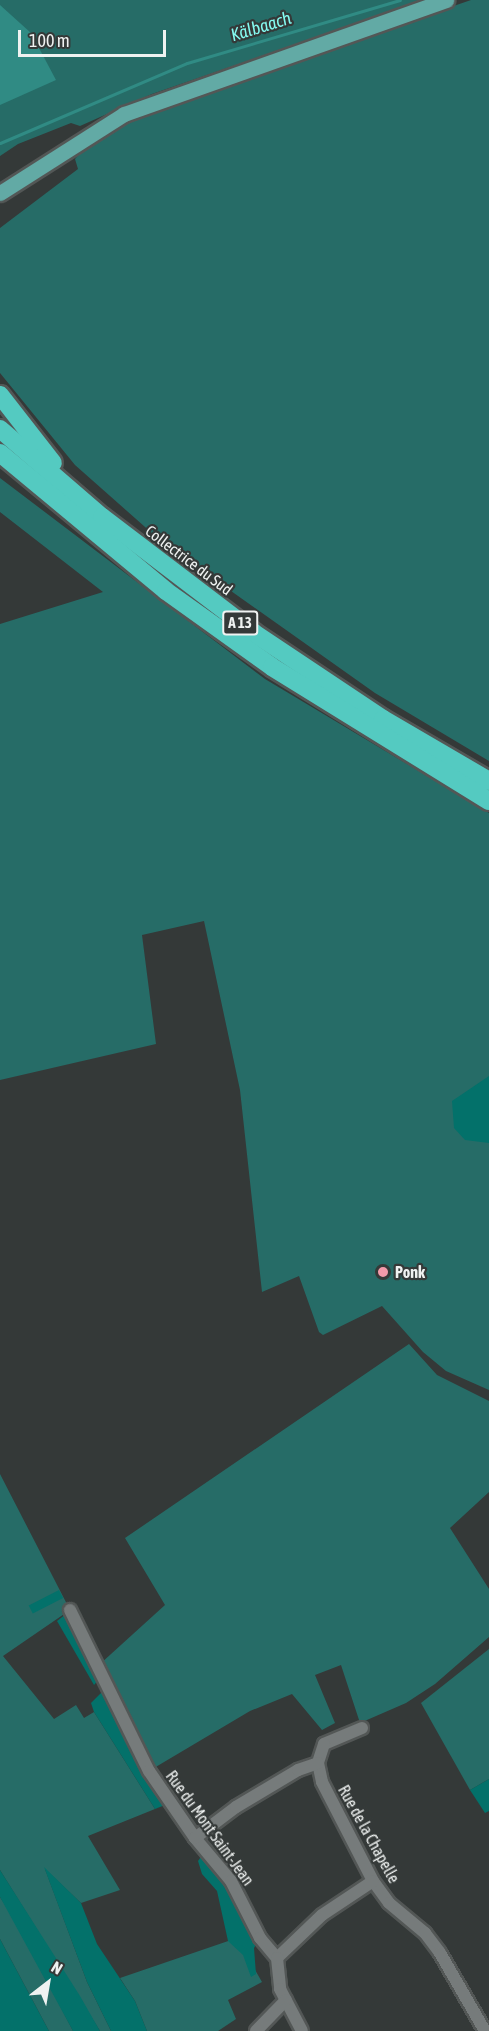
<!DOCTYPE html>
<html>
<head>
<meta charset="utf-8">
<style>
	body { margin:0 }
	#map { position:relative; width:489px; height:2031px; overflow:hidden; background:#343938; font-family:"Asap Condensed",sans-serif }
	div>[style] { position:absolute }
	.green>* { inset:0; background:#266c67 }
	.forest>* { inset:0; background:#03716a; transform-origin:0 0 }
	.water>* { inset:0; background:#308b84 }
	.stream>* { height:3px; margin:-1.5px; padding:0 1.5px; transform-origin:1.5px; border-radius:1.5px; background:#308b84 }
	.roads { filter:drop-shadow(2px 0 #535756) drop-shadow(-2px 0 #535756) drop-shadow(0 2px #535756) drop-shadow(0 -2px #535756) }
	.minor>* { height:12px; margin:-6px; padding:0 6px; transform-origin:6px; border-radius:6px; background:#767b7b }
	.major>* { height:15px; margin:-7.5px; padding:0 7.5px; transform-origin:7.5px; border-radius:7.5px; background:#62aaa5 }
	.highway>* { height:18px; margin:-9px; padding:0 9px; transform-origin:9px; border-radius:9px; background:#54cac1 }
	.dots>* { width:16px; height:16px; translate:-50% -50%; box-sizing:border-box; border:3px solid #343938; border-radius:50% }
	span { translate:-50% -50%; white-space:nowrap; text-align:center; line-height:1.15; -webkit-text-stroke:4.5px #343938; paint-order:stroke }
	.shield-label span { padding:2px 4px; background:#343938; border:2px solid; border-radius:4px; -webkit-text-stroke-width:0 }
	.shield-label { font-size:15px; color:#eff2f1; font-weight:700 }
	.street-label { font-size:16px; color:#eff2f1 }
	.poi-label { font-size:16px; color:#eff2f1; font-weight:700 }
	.left { translate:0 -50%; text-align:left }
	.water-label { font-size:18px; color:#85fbf1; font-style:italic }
	.north { position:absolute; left:18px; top:1953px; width:60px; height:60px; -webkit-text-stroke:4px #343938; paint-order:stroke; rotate:31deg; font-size:16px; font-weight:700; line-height:24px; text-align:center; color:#eff2f1 }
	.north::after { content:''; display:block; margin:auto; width:21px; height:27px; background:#eff2f1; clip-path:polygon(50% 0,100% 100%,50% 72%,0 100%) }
	.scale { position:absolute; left:18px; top:30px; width:148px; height:27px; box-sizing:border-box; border:3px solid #eff2f1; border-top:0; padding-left:8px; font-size:18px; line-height:21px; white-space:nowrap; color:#eff2f1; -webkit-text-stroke:4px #343938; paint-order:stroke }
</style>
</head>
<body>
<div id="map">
	<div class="green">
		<i style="clip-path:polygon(0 0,423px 0,152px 94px,80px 126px,71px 123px,18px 144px,0 156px)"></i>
		<i style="clip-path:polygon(471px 0,489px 0,489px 761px,375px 693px,162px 542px,75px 465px,0 373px,0 228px,78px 169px,75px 159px,92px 139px,161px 107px)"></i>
		<i style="clip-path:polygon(0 478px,265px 679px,489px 813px,489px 1390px,446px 1371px,423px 1352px,382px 1306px,323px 1335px,319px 1332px,299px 1276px,262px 1292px,240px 1090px,204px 921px,142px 935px,156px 1044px,0 1080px,0 624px,103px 592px,0 512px)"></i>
		<i style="clip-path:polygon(409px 1344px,437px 1375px,489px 1401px,489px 1492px,450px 1528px,489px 1589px,489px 1637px,435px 1684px,406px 1703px,360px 1723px,341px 1665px,315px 1675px,335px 1723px,322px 1730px,292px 1694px,250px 1711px,154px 1768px,100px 1664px,165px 1605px,125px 1538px)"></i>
		<i style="clip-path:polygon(0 1474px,70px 1610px,3px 1656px,54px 1719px,76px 1705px,84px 1718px,94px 1712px,155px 1809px,88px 1836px,120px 1890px,81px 1903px,45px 1869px,87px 1982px,111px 2031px,100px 2031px,0 1870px)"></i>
		<i style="clip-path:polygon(489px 1649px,489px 1779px,470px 1790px,421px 1703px)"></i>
		<i style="clip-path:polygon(0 1897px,19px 1926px,73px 2031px,49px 2031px,0 1939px)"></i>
		<i style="clip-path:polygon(237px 1938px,262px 1982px,228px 2000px,236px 2019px,218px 2031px,147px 2031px,135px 2001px,120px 1978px)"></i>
	</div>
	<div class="forest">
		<i style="clip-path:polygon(489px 1076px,489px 1143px,465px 1140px,454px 1128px,452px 1101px)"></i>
		<i style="left:59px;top:1590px;width:9px;height:34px;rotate:63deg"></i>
		<i style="clip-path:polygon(66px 1614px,100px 1678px,94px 1685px,57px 1621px)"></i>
		<i style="clip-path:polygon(106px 1688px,170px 1803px,155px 1809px,94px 1712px,91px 1703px)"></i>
		<i style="clip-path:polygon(489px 1779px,489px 1811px,485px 1813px,470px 1790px)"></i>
		<i style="clip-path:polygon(205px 1851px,260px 1938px,254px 1948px,256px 1974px,251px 1977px,243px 1955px,228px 1941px,217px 1891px,202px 1874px,198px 1861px)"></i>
		<i style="clip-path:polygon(44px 1867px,81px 1903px,97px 1944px,135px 2001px,147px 2031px,111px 2031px,87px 1982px)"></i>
		<i style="clip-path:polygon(0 1870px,80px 1996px,100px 2031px,73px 2031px,0 1897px)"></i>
		<i style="clip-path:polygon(0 1939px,49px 2031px,0 2031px)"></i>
	</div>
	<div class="water">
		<i style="clip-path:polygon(0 5px,31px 33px,56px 80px,0 105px)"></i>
	</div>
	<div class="stream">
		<i style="left:0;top:143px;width:203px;rotate:-23.2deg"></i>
		<i style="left:187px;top:63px;width:222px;rotate:-16.5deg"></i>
	</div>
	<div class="roads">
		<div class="minor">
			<i style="left:70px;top:1610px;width:179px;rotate:63.9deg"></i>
			<i style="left:149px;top:1771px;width:81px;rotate:55.5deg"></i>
			<i style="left:195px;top:1838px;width:56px;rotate:50.1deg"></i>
			<i style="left:231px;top:1881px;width:64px;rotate:63deg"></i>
			<i style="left:260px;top:1938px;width:26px;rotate:50deg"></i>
			<i style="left:362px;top:1728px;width:41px;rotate:157.2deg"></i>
			<i style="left:324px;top:1744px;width:20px;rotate:108deg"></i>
			<i style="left:318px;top:1763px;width:19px;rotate:78deg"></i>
			<i style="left:322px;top:1782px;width:111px;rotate:62.7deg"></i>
			<i style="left:373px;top:1881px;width:27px;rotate:54deg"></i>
			<i style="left:389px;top:1903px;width:47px;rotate:39.8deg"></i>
			<i style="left:425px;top:1933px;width:25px;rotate:53deg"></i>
			<i style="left:440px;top:1953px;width:90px;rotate:60deg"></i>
			<i style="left:195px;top:1838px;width:51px;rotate:-37.1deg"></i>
			<i style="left:236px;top:1807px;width:72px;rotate:-30.8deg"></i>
			<i style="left:298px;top:1770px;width:21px;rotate:-19deg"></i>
			<i style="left:277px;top:1958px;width:62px;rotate:-43.7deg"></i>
			<i style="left:322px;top:1915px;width:61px;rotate:-33.7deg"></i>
			<i style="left:277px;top:1958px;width:31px;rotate:84deg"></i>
			<i style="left:280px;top:1989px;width:47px;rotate:62.4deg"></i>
			<i style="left:256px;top:2031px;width:43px;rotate:-45.9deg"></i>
		</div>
		<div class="major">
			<i style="left:0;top:193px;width:147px;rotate:-32.5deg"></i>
			<i style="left:124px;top:114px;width:342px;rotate:-19.5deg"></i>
		</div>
		<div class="highway">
			<i style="left:0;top:395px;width:86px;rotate:52.1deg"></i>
			<i style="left:0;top:429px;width:135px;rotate:40.8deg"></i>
			<i style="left:102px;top:517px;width:191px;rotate:37.3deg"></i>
			<i style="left:254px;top:633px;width:155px;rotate:33.7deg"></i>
			<i style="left:383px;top:719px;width:123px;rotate:30.3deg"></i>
			<i style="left:0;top:453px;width:216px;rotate:39.7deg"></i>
			<i style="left:166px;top:591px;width:130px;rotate:35.6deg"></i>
			<i style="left:272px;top:667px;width:255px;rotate:31.7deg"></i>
		</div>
	</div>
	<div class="dots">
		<i style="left:383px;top:1272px;background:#f39aaa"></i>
	</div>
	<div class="shield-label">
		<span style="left:240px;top:623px">A 13</span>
	</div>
	<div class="street-label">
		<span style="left:189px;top:560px;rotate:37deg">Collectrice du Sud</span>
		<span style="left:210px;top:1828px;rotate:54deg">Rue du Mont Saint-Jean</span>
		<span style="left:369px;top:1834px;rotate:61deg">Rue de la Chapelle</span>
	</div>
	<div class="poi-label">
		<span class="left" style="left:395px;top:1272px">Ponk</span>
	</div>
	<div class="water-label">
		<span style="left:261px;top:27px;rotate:-17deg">Kälbaach</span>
	</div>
	<div class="north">N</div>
	<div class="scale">100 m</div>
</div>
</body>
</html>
